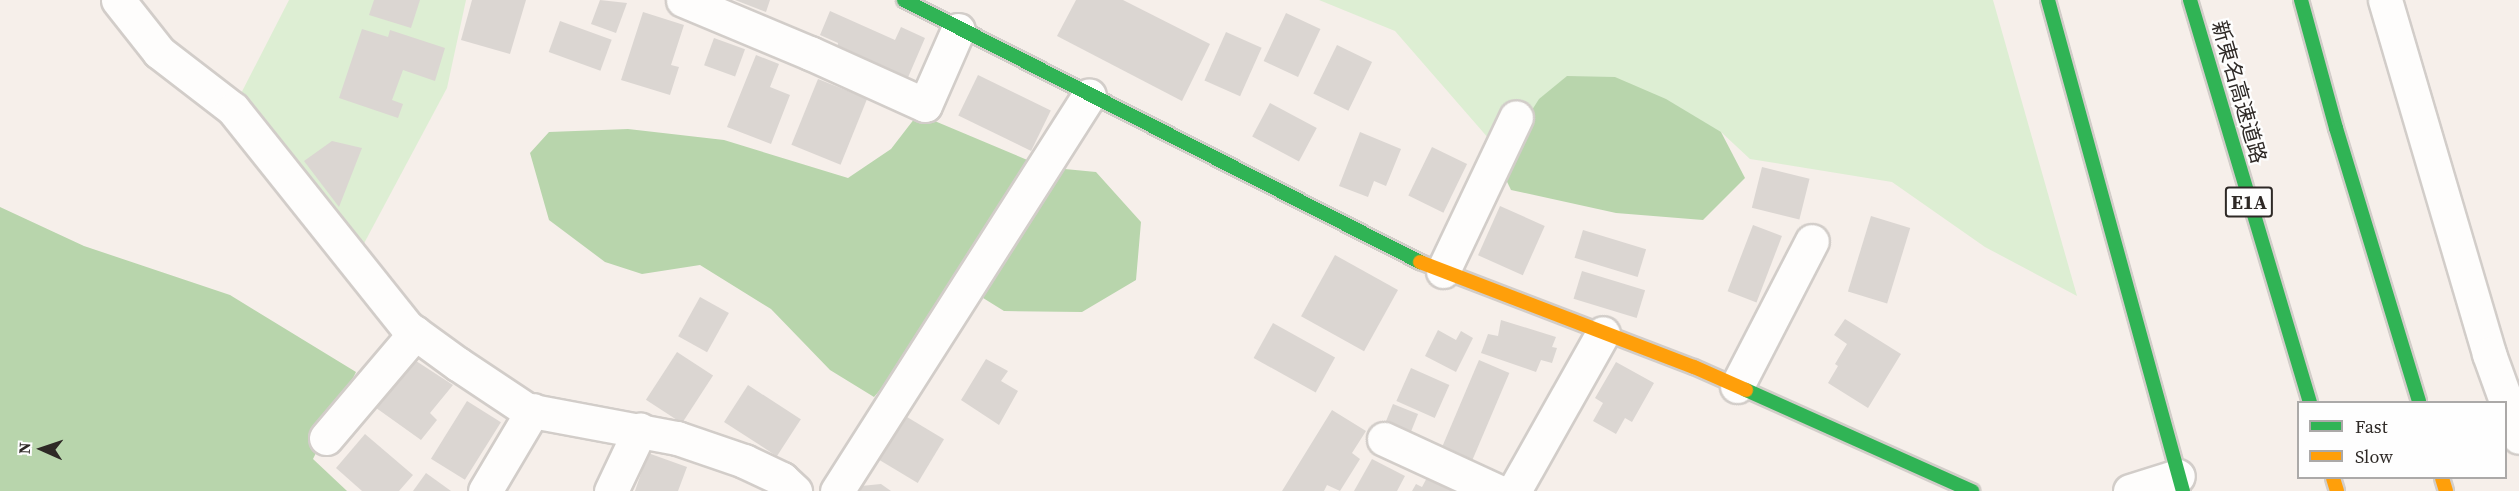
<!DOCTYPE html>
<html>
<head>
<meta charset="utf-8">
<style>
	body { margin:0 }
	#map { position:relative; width:2519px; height:491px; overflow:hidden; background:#f6efea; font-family:"Source Serif 4","Noto Sans JP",serif }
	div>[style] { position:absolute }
	.green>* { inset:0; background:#ddeed3 }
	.forest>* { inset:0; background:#b8d5ac }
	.building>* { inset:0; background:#dbd6d2; transform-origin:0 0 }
	.roads { filter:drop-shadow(2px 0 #d2cdc9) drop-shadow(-2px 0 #d2cdc9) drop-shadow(0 2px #d2cdc9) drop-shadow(0 -2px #d2cdc9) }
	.street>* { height:33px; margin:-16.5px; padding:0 16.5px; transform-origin:16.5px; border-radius:16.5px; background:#fefdfc }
	.fast>* { height:14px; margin:-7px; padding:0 7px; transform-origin:7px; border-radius:7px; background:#30b455 }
	.slow>* { height:14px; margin:-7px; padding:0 7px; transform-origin:7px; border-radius:7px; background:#ff9f0a }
	span { translate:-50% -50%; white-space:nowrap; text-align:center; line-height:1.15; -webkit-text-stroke:4.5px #fefefe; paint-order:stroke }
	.shield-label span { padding:2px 4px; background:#fefefe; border:2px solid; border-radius:4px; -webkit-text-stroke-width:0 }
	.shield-label { font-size:20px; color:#2e2926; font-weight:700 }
	.street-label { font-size:21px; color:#2e2926 }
	.legend { position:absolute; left:2297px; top:401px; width:210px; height:78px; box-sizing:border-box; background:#fefefe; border:2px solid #aba9a8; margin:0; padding:8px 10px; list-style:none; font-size:18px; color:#2e2926 }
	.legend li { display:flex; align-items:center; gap:12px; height:30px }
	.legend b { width:30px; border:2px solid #aba9a8 }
	.north { position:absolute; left:12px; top:419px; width:60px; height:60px; -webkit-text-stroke:4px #fefefe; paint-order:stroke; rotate:273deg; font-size:16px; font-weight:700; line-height:24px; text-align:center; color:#2e2926 }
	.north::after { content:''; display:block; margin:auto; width:21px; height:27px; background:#2e2926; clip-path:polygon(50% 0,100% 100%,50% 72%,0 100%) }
</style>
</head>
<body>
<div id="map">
	<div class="green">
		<i style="clip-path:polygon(289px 0,466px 0,447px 88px,361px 249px,233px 109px)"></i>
		<i style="clip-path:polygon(1319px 0,1993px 0,2077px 296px,1985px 247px,1892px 182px,1750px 159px,1721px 132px,1503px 155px,1395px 31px)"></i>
	</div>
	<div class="forest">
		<i style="clip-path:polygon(1567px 76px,1615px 77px,1666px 99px,1721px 132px,1745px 178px,1703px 220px,1616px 213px,1511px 190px,1498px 163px,1539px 99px)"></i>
		<i style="clip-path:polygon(918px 114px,1044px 167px,1096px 172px,1141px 222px,1136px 280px,1082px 312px,1004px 311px,967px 288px,874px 397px,830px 370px,771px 309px,700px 265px,642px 274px,605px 262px,549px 220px,530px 153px,549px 132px,628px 129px,724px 140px,848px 178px,891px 149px)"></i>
		<i style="clip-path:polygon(0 207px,84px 246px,230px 295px,356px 372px,313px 459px,347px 491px,0 491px)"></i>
	</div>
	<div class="building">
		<i style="clip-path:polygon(374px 0,420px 0,411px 28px,369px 15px)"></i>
		<i style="clip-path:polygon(472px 0,526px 0,510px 54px,461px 40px)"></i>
		<i style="clip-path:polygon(600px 0,627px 3px,616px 33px,591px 24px)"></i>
		<i style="clip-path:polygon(735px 0,770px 0,766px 12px)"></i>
		<i style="clip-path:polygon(1076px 0,1123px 0,1210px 44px,1182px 101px,1057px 36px)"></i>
		<i style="clip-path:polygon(830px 11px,895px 40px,901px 27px,925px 38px,906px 82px,837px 52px,838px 43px,820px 35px)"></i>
		<i style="clip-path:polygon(643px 12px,684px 25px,671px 65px,679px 67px,670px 95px,621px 80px)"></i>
		<i style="left:1286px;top:13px;width:38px;height:53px;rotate:25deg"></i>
		<i style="left:560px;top:21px;width:55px;height:33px;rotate:20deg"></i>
		<i style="clip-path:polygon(362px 29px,388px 37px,390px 30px,445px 48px,435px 81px,403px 70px,392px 100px,403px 104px,398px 118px,339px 98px)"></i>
		<i style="left:1226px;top:32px;width:39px;height:53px;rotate:24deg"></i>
		<i style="left:714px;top:38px;width:33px;height:29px;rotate:20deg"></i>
		<i style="left:1337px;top:45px;width:39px;height:54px;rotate:26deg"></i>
		<i style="clip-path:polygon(756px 55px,779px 64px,770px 87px,790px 95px,771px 144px,727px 127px)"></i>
		<i style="left:978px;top:75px;width:81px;height:45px;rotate:26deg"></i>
		<i style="left:818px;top:79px;width:53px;height:71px;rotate:22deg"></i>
		<i style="left:1270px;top:103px;width:53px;height:38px;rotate:28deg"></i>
		<i style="clip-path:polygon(1360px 132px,1401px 149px,1386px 186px,1374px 181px,1368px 197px,1339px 186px)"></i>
		<i style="clip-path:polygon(332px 141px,362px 148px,339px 207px,304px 161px)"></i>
		<i style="left:1432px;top:147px;width:39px;height:54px;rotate:26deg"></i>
		<i style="left:1762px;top:167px;width:49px;height:42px;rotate:14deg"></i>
		<i style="left:1500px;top:206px;width:49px;height:54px;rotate:24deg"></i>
		<i style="left:1871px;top:216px;width:41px;height:79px;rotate:17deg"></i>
		<i style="left:1753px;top:225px;width:31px;height:71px;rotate:21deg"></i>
		<i style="left:1583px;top:230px;width:66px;height:29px;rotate:17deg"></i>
		<i style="left:1335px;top:255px;width:72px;height:70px;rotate:29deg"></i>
		<i style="left:1582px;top:271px;width:66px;height:29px;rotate:17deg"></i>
		<i style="left:700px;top:297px;width:33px;height:45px;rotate:29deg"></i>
		<i style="clip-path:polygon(1845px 319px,1901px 354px,1868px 408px,1828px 383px,1838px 366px,1835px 364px,1847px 344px,1834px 335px)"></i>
		<i style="clip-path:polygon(1501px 320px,1556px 337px,1552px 347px,1557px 348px,1552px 363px,1541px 360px,1536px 372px,1481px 353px,1488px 334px,1498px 336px)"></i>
		<i style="left:1273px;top:323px;width:71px;height:40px;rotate:29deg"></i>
		<i style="clip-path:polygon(1438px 330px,1456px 340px,1461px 331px,1473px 338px,1456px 372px,1425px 356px)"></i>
		<i style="left:677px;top:352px;width:43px;height:57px;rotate:33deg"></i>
		<i style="clip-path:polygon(413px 359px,453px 385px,430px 413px,437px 420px,421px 440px,372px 405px)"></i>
		<i style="clip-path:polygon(986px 359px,1008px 371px,1001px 381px,1018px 391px,999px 425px,961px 400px)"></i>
		<i style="left:1479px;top:360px;width:33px;height:95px;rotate:23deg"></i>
		<i style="clip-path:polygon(1616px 362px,1654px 383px,1632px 422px,1625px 418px,1616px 434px,1593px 421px,1603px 403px,1595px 398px)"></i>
		<i style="left:1411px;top:368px;width:42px;height:36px;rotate:24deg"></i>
		<i style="left:748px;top:385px;width:63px;height:44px;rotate:33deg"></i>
		<i style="left:467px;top:401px;width:40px;height:68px;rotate:32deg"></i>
		<i style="left:1393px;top:404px;width:27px;height:19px;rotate:22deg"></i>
		<i style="clip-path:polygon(1332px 410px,1366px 431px,1352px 453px,1360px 459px,1340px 491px,1327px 485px,1324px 491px,1282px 491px)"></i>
		<i style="left:902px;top:414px;width:49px;height:51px;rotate:31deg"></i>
		<i style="clip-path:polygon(365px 434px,413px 475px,399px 491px,362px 491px,336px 468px)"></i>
		<i style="clip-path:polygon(648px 453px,687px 467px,678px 491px,635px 491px)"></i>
		<i style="clip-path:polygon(1372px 459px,1405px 476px,1397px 491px,1354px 491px)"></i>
		<i style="clip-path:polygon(1430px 472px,1465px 491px,1412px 491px,1416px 484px,1422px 487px)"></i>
		<i style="clip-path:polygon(426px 473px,451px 491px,413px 491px)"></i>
		<i style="clip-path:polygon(881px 484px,891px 491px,861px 491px,861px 486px)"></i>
	</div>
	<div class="roads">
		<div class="street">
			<i style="left:118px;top:0;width:66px;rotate:51.7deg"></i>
			<i style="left:159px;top:52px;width:93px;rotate:37.6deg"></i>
			<i style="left:233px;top:109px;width:279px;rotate:51.4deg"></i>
			<i style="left:407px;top:327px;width:63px;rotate:36deg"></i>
			<i style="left:458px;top:364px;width:83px;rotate:33.7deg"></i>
			<i style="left:527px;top:410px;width:153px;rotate:10.6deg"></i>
			<i style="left:677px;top:438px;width:71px;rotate:18.9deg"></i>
			<i style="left:744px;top:461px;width:42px;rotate:25.3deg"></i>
			<i style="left:782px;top:479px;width:18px;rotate:43deg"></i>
			<i style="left:683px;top:0;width:138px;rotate:22.7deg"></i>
			<i style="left:810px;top:53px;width:126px;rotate:24.3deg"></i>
			<i style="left:925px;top:105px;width:82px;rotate:-66.3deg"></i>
			<i style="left:2385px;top:0;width:369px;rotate:73.6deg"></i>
			<i style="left:2489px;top:354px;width:88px;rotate:70.1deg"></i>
			<i style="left:1443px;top:271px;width:170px;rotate:-64.6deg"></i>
			<i style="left:1737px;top:386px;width:163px;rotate:-62.7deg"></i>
			<i style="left:326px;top:438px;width:138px;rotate:-49.7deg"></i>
			<i style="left:1384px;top:439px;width:124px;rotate:24.7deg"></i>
			<i style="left:485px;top:491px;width:94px;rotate:-59.3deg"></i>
			<i style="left:611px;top:491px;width:68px;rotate:-64.6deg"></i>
			<i style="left:837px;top:491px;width:469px;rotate:-57.5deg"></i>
			<i style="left:1514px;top:491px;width:181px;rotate:-60.6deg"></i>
			<i style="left:2130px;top:491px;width:50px;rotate:-17.4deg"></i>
		</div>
		<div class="fast">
			<i style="left:904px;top:0;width:579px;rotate:26.92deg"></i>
			<i style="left:2048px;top:0;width:509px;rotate:74.63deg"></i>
			<i style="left:2190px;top:0;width:420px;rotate:73.4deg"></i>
			<i style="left:2301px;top:0;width:133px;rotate:74.7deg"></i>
			<i style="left:2336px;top:128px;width:286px;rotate:73.1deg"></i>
			<i style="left:1746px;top:390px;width:248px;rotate:24.1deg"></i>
		</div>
		<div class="slow">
			<i style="left:1420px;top:262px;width:293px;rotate:21deg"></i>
			<i style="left:1694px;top:367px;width:57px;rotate:23.9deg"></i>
			<i style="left:2333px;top:478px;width:14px;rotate:73deg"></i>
			<i style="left:2442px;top:478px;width:14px;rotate:73deg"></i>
		</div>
	</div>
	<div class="shield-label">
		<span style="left:2249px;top:202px">E1A</span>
	</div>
	<div class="street-label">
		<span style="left:2239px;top:92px;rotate:74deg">新東名高速道路</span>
	</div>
	<ul class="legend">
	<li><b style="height:8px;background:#30b455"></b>Fast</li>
	<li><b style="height:8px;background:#ff9f0a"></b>Slow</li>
	</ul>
	<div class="north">N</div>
</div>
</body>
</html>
